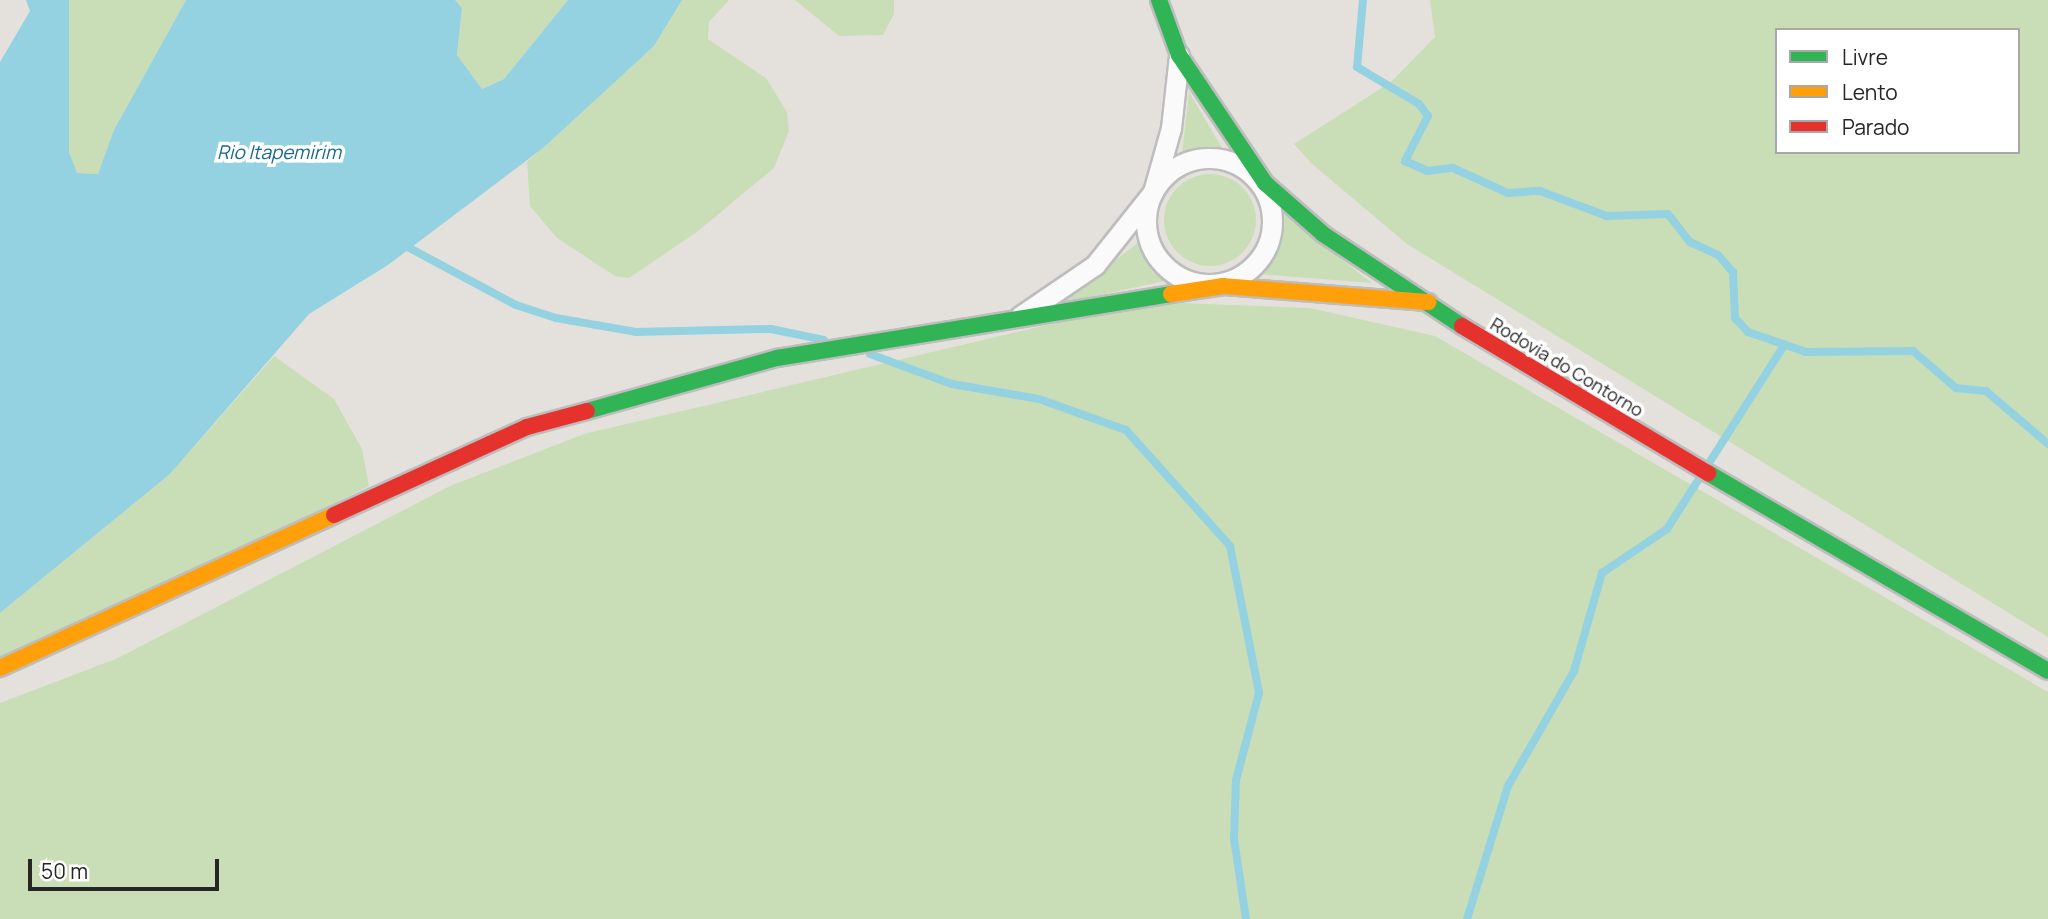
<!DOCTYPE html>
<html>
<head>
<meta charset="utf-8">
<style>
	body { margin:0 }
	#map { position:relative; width:2048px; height:919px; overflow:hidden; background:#e4e1dc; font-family:Manrope,sans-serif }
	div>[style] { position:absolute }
	.green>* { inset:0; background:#c9deb7 }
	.round { border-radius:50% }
	.water>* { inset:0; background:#94d2e2 }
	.stream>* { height:8px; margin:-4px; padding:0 4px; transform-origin:4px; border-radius:4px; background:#94d2e2 }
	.roads { filter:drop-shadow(2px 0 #bebdbd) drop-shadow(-2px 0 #bebdbd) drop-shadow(0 2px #bebdbd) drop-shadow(0 -2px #bebdbd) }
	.street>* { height:19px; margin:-9.5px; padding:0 9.5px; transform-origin:9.5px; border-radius:9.5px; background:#fbfafa }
	.street>.ring { margin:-9.5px; padding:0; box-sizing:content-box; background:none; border:19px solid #fbfafa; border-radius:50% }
	.fast>* { height:16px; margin:-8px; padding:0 8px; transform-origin:8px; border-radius:8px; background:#30b455 }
	.slow>* { height:16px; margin:-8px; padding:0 8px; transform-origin:8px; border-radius:8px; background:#ff9f0a }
	.jam>* { height:16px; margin:-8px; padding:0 8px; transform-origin:8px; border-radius:8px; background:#e5322d }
	span { translate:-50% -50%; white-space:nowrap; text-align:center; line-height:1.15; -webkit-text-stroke:7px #fff; paint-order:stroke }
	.street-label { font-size:18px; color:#262626 }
	.water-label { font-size:19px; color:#16698b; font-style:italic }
	.legend { position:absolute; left:1775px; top:28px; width:245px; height:126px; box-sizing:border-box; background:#fff; border:2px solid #a8a8a8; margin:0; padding:9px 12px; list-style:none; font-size:21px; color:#262626 }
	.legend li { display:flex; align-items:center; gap:14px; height:35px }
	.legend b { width:35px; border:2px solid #a8a8a8 }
	.scale { position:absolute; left:28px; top:859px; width:191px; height:32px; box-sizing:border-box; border:4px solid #262626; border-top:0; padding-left:9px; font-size:21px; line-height:24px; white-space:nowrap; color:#262626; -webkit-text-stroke:5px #fff; paint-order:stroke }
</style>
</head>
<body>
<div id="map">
	<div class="green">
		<i style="clip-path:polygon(69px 0,186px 0,114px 130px,99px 174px,76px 173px,69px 152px)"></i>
		<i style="clip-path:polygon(455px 0,568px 0,504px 79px,482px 89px,457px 55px,462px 8px)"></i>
		<i style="clip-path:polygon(682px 0,729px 0,709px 22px,708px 39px,766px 78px,787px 112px,789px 131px,774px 168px,697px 232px,629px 278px,615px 276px,557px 238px,530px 206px,527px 162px,654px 46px)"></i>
		<i style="clip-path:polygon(795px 0,894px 0,894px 14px,883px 35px,839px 36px)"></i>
		<i style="clip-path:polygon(evenodd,1430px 0,2048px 0,2048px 637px,1407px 244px,1311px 163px,1294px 144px,1391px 82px,1435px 37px,1430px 0,1777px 30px,2018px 30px,2018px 152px,1777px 152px,1777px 30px)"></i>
		<i style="clip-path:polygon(1189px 92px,1222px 148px,1182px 155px)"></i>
		<i class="round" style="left:1164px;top:174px;width:92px;height:92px"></i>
		<i style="clip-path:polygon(1283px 214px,1372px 283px,1259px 274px,1275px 252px)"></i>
		<i style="clip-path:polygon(1139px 242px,1152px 272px,1165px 281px,1058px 304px)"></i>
		<i style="clip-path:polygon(1182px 303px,1310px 308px,1435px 336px,2048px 692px,2048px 919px,0 919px,0 703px,118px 658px,450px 486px,584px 434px,1098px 313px)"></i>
		<i style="clip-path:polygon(274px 356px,334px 399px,362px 449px,369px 486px,0 665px,0 613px,170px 474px)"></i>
	</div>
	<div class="water">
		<i style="clip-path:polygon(26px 0,69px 0,69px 152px,77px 173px,98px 174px,114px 130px,186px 0,455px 0,462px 8px,457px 55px,482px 89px,504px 79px,568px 0,682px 0,654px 46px,543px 148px,388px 265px,309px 314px,170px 474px,0 613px,0 62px,30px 11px)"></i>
	</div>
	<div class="stream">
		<i style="left:1363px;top:0;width:67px;rotate:95.1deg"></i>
		<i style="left:1357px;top:67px;width:72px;rotate:30.8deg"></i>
		<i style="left:1419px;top:104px;width:15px;rotate:53deg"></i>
		<i style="left:1428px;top:116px;width:51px;rotate:117.1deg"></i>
		<i style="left:1405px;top:161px;width:24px;rotate:24deg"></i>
		<i style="left:1427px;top:171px;width:26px;rotate:-7deg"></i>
		<i style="left:1453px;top:168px;width:60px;rotate:24.4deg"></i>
		<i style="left:1508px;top:193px;width:32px;rotate:-4deg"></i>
		<i style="left:1540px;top:191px;width:72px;rotate:20.5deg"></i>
		<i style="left:1607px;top:216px;width:61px;rotate:-1.9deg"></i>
		<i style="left:1668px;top:214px;width:36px;rotate:52deg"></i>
		<i style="left:1690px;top:242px;width:31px;rotate:25deg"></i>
		<i style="left:1718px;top:255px;width:23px;rotate:49deg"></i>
		<i style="left:1733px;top:272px;width:46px;rotate:87.5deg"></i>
		<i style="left:1735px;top:318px;width:19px;rotate:47deg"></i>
		<i style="left:1748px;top:332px;width:61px;rotate:19deg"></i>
		<i style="left:1806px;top:352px;width:107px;rotate:-0.5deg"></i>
		<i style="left:1913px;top:351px;width:57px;rotate:40.7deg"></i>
		<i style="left:1956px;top:388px;width:30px;rotate:6deg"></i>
		<i style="left:1986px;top:391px;width:82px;rotate:40.5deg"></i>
		<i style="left:402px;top:244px;width:129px;rotate:28.2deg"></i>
		<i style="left:516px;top:305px;width:42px;rotate:18deg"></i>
		<i style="left:556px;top:318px;width:81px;rotate:9.9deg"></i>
		<i style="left:636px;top:332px;width:135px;rotate:-1.3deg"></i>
		<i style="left:771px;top:329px;width:54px;rotate:11.7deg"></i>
		<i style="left:870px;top:354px;width:87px;rotate:20.1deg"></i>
		<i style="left:952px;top:384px;width:88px;rotate:9.8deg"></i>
		<i style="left:1039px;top:399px;width:92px;rotate:19.6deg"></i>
		<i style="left:1126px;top:430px;width:156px;rotate:48.1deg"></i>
		<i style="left:1230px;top:546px;width:150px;rotate:78.8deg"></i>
		<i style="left:1259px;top:693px;width:90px;rotate:104.8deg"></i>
		<i style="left:1236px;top:780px;width:59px;rotate:91.9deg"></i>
		<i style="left:1234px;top:839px;width:81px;rotate:81.5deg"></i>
		<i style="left:1467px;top:919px;width:139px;rotate:-72.9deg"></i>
		<i style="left:1508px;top:786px;width:133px;rotate:-60.1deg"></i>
		<i style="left:1574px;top:671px;width:102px;rotate:-74.1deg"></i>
		<i style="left:1602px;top:573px;width:78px;rotate:-34.1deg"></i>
		<i style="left:1667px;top:529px;width:219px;rotate:-57.5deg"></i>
	</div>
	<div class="roads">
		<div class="street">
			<i class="ring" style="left:1146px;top:158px;width:107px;height:107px"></i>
			<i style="left:1020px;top:316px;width:91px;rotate:-34.2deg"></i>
			<i style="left:1095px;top:265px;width:93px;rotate:-51.5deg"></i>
			<i style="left:1153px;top:192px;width:66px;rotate:-74.3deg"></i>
			<i style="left:1171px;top:128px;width:73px;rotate:-83.7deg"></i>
		</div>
		<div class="fast">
			<i style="left:1159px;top:0;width:59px;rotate:70deg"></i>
			<i style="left:1179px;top:55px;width:154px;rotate:56.1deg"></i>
			<i style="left:1265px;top:183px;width:77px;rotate:41.3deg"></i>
			<i style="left:1323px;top:234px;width:167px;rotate:33.5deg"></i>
			<i style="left:587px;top:411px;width:197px;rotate:-15.6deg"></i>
			<i style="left:777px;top:358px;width:399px;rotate:-9.2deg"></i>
			<i style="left:1708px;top:473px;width:393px;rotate:30.2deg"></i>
		</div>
		<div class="slow">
			<i style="left:1171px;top:294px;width:53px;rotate:-8.7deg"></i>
			<i style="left:1223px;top:286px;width:206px;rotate:4.5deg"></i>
			<i style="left:0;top:668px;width:367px;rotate:-24.6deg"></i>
		</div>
		<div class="jam">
			<i style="left:1462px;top:326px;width:287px;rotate:30.9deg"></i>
			<i style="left:334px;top:515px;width:212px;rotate:-24.5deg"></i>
			<i style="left:527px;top:427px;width:62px;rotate:-14.9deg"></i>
		</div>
	</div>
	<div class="street-label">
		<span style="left:1567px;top:367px;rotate:31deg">Rodovia do Contorno</span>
	</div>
	<div class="water-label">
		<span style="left:279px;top:153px">Rio Itapemirim</span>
	</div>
	<ul class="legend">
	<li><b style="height:9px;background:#30b455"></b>Livre</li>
	<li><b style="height:9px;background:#ff9f0a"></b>Lento</li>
	<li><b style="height:9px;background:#e5322d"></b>Parado</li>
	</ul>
	<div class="scale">50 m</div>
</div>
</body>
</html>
